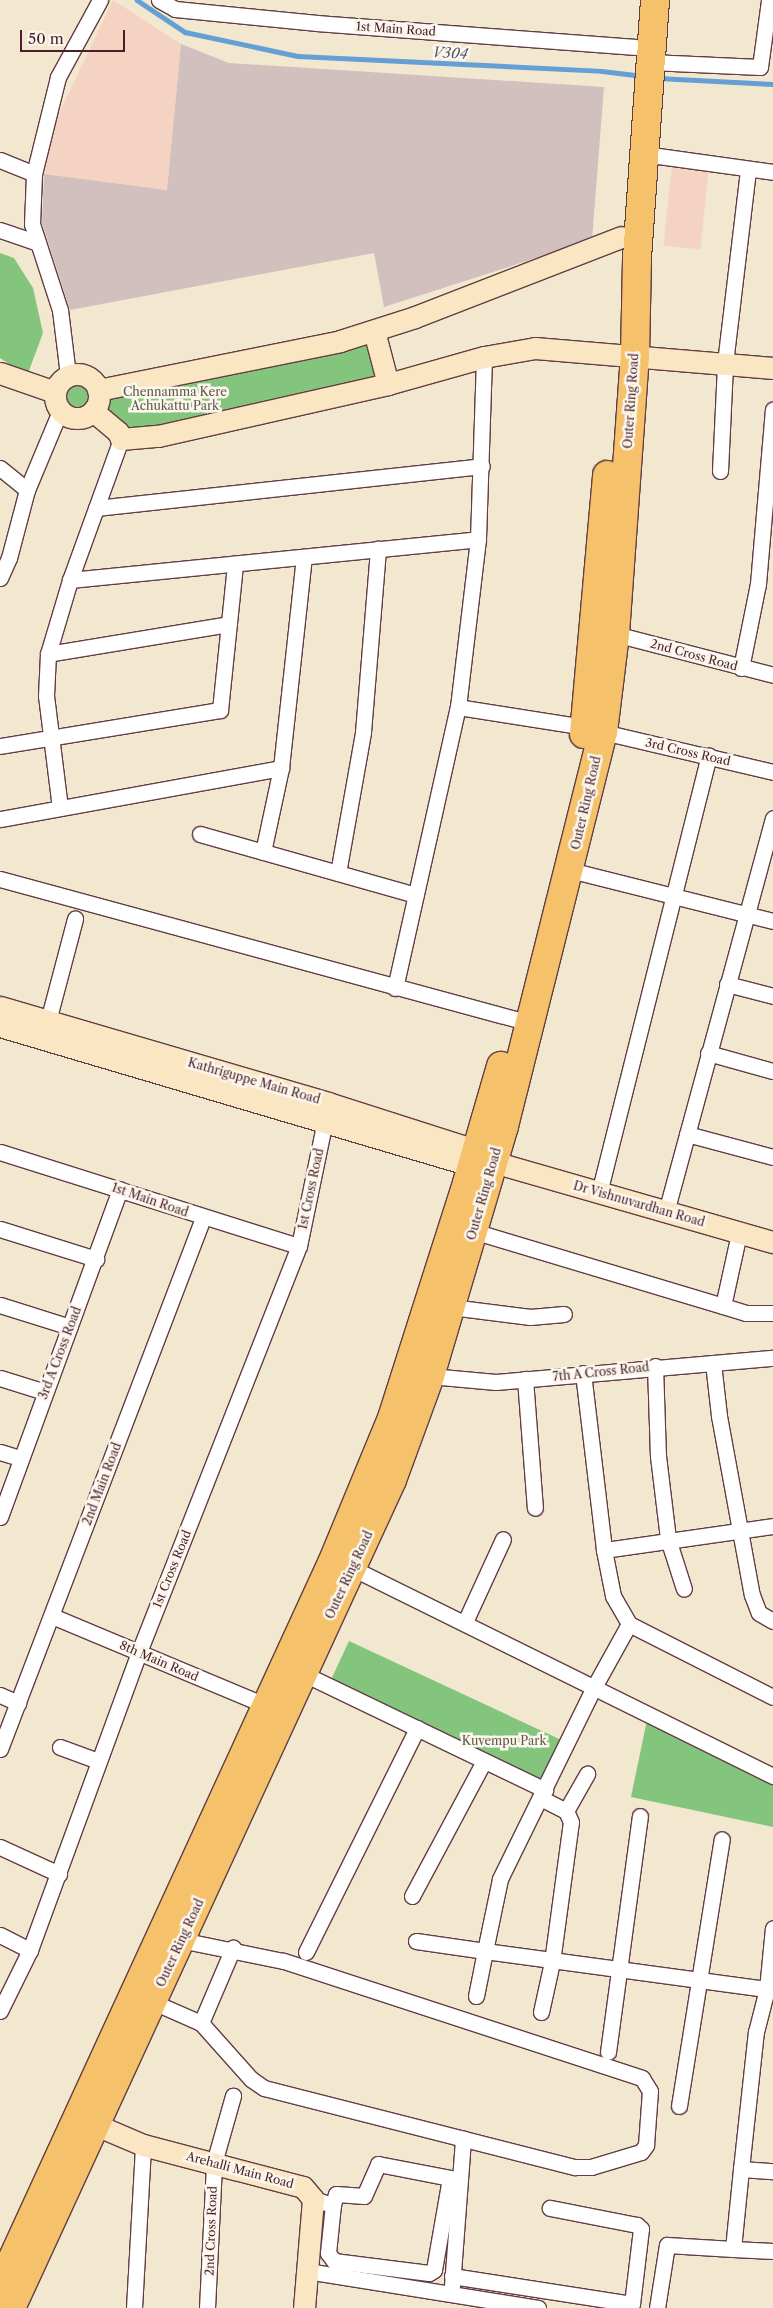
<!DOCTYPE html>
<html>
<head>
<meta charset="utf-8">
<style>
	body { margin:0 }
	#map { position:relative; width:773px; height:2308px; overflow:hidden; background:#f2e8cf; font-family:"Libre Caslon Text",serif }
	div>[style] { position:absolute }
	.built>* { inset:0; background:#f5d3c2; transform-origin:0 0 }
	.industrial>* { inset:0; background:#d1c0bd }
	.green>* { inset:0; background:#84c57e; transform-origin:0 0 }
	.stream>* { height:4.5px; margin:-2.25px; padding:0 2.25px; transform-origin:2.25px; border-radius:2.25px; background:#64a0d5 }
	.roads { filter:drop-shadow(1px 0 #633d44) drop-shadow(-1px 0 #633d44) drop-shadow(0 1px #633d44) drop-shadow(0 -1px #633d44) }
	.street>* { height:15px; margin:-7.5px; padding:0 7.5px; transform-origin:7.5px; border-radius:7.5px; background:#fff }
	.secondary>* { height:21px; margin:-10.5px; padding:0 10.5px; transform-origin:10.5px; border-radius:10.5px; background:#fbe6c4 }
	.secondary>.ring { margin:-10.5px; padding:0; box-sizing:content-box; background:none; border:21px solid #fbe6c4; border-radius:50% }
	.highway>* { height:28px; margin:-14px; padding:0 14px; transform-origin:14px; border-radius:14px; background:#f5c16b }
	span { translate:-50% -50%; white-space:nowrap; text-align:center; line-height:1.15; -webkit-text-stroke:5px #fbf7ec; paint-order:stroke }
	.street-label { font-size:12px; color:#4a1f2b }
	.park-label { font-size:12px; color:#5e5948 }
	.water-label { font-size:14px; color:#54536f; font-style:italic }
	.scale { position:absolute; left:20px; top:30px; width:105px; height:22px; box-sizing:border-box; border:2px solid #4a1f2b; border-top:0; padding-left:6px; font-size:15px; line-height:18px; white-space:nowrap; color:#4a1f2b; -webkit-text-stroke:4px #fbf7ec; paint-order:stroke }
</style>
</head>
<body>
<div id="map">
	<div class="built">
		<i style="clip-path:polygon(113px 0,181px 44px,167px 190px,44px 174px,53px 126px)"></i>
		<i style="left:672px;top:165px;width:37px;height:81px;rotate:6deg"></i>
	</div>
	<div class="industrial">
		<i style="clip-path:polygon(181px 44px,229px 63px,604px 87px,592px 240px,384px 307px,374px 253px,70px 310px,42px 223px,44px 174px,167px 190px)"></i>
	</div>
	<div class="green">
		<i style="clip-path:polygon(0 253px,14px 258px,33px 288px,43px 333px,27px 376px,0 358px)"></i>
		<i style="clip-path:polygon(372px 330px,391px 373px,125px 437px,59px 412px,65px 386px)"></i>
		<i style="left:349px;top:1641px;width:235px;height:46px;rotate:25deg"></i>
		<i style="clip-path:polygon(647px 1720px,773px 1781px,773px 1827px,631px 1797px)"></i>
	</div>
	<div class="stream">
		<i style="left:137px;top:0;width:58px;rotate:33.7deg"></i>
		<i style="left:185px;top:32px;width:116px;rotate:12deg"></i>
		<i style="left:298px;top:56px;width:304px;rotate:2.8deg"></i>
		<i style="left:602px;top:71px;width:39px;rotate:7deg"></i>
		<i style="left:658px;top:78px;width:115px;rotate:3deg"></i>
	</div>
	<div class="roads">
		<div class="street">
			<i style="left:159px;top:0;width:18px;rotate:29deg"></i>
			<i style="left:175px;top:9px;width:143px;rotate:5.6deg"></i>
			<i style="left:317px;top:23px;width:319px;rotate:4.3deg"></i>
			<i style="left:650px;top:62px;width:110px;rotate:2.6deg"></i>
			<i style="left:760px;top:67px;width:68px;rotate:-82.3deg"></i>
			<i style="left:644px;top:154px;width:130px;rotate:7.9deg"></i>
			<i style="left:0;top:160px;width:37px;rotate:22deg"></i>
			<i style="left:0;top:230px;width:40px;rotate:18.9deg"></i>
			<i style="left:68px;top:375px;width:65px;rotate:-97deg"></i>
			<i style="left:60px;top:310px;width:90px;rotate:-108deg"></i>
			<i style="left:32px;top:224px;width:50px;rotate:-87.7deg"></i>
			<i style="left:34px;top:174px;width:100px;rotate:-76.1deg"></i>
			<i style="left:58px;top:77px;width:88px;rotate:-61.4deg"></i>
			<i style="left:0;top:468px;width:35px;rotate:39deg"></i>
			<i style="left:720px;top:471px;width:108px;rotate:-87.3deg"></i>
			<i style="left:725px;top:363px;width:195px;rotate:-83.2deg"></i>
			<i style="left:96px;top:508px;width:388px;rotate:-6.2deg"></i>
			<i style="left:0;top:578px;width:22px;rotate:-66deg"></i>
			<i style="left:9px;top:558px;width:70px;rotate:-75.2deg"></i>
			<i style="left:27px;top:490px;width:86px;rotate:-67.3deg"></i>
			<i style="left:70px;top:580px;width:410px;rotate:-5.7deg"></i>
			<i style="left:615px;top:634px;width:163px;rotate:14.5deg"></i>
			<i style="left:48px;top:654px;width:183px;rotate:-9.4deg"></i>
			<i style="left:741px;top:668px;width:86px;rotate:-78.6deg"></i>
			<i style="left:758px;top:584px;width:175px;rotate:-85.1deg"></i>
			<i style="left:458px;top:707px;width:128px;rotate:9deg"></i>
			<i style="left:603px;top:732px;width:175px;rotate:13.2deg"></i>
			<i style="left:0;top:746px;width:223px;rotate:-9.3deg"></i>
			<i style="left:220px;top:710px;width:147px;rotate:-84.1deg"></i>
			<i style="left:60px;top:808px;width:113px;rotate:-97.1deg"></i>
			<i style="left:46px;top:696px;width:42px;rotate:-87.3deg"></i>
			<i style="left:48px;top:654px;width:77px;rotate:-73.4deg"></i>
			<i style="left:70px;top:580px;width:150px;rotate:-70.1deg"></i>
			<i style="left:0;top:819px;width:286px;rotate:-10.3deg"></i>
			<i style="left:200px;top:834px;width:224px;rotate:15.8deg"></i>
			<i style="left:263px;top:852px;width:86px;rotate:-77.9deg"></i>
			<i style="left:281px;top:768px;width:212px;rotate:-83.8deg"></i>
			<i style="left:570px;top:870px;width:209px;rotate:14.1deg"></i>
			<i style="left:338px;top:873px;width:143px;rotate:-79.9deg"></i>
			<i style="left:363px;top:732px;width:184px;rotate:-85.3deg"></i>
			<i style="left:0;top:879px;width:534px;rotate:15.21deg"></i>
			<i style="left:727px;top:984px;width:48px;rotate:14.6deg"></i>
			<i style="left:395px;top:988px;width:288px;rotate:-77.4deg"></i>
			<i style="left:458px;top:707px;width:169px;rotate:-83.2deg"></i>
			<i style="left:478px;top:539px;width:182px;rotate:-88.1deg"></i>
			<i style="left:48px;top:1021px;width:106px;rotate:-75.2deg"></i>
			<i style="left:708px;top:1053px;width:67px;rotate:15.5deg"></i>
			<i style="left:687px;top:1134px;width:89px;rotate:15deg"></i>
			<i style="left:0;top:1152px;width:313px;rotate:17.5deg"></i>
			<i style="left:599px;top:1193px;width:451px;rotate:-75.9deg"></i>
			<i style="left:666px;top:1212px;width:408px;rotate:-74.8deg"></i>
			<i style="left:0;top:1229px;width:101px;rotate:17.4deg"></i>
			<i style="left:473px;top:1231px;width:261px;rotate:16.7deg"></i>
			<i style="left:723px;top:1306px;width:75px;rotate:-77.6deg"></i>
			<i style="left:0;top:1305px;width:73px;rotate:17.4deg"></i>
			<i style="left:723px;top:1306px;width:24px;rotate:17deg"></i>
			<i style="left:746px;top:1313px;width:27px"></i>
			<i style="left:451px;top:1307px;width:80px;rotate:7.2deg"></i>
			<i style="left:530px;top:1317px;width:34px;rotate:-5deg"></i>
			<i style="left:713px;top:1363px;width:53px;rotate:83.5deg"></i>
			<i style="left:719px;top:1416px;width:182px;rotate:79.6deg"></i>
			<i style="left:752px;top:1595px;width:19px;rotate:69deg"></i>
			<i style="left:759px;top:1613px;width:16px;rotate:30deg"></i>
			<i style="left:655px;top:1366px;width:90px;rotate:88.1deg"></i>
			<i style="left:658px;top:1456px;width:84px;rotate:83.1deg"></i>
			<i style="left:668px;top:1539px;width:52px;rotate:72.3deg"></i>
			<i style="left:583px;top:1373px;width:178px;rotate:83.2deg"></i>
			<i style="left:604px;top:1550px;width:47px;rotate:78.9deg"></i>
			<i style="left:613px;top:1596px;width:32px;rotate:60deg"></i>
			<i style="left:629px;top:1624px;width:74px;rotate:119deg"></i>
			<i style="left:593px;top:1689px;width:212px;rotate:116.1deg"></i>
			<i style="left:500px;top:1879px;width:74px;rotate:101.8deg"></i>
			<i style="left:485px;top:1951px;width:291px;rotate:7.7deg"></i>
			<i style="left:430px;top:1376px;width:66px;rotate:5.2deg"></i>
			<i style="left:496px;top:1382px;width:278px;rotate:-5deg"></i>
			<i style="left:0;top:1378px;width:47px;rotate:17.3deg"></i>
			<i style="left:525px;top:1379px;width:129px;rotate:85.6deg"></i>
			<i style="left:0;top:1452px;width:21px;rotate:17deg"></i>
			<i style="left:0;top:1517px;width:349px;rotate:-69.9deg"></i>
			<i style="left:604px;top:1550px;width:171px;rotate:-8.1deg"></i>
			<i style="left:352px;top:1568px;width:470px;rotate:26.3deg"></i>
			<i style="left:52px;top:1616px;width:233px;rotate:22.7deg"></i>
			<i style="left:465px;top:1622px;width:91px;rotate:-65.4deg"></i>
			<i style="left:629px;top:1624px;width:161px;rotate:26.9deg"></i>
			<i style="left:302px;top:1673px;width:270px;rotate:25.7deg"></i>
			<i style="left:0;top:1695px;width:20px;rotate:24deg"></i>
			<i style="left:60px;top:1747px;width:40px;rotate:20.2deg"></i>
			<i style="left:0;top:1749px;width:568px;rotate:-69.08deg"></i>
			<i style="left:566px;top:1811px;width:43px;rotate:-60.4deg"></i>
			<i style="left:0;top:1847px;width:65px;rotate:24.6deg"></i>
			<i style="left:412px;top:1896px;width:153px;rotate:-61.9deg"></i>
			<i style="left:0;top:1935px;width:34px;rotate:27deg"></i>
			<i style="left:416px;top:1941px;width:70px;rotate:8.2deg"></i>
			<i style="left:485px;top:1951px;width:46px;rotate:101.3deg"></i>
			<i style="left:306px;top:1952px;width:250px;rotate:-63.6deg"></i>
			<i style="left:153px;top:2002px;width:52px;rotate:23.6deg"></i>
			<i style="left:201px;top:2023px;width:75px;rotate:48.2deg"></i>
			<i style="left:251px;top:2079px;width:16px;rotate:35deg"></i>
			<i style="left:264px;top:2088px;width:321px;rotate:14.3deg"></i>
			<i style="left:575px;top:2167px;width:16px"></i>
			<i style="left:591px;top:2167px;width:52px;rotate:-16.7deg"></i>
			<i style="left:641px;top:2152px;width:9px;rotate:-54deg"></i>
			<i style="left:646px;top:2145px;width:54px;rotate:-85.8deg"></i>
			<i style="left:650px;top:2091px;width:15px;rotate:-122deg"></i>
			<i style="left:642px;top:2078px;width:378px;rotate:-161.9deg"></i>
			<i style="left:283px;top:1961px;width:104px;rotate:-168.4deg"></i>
			<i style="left:0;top:2011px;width:68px;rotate:-63.8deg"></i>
			<i style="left:30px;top:1950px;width:317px;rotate:-69.9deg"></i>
			<i style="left:139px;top:1652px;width:436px;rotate:-68.5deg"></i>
			<i style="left:299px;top:1246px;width:128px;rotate:-78.3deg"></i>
			<i style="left:541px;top:2012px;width:51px;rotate:-77.6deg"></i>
			<i style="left:552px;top:1962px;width:141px;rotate:-82.3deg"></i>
			<i style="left:571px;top:1822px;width:12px;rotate:-114deg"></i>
			<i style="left:566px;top:1811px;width:28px;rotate:-153deg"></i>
			<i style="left:201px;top:2023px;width:82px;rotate:-66.9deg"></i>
			<i style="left:608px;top:2052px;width:238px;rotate:-82.3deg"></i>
			<i style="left:679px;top:2106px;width:270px;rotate:-80.9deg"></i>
			<i style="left:741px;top:2169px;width:138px;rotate:-83.8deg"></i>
			<i style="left:756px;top:2032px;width:44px;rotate:-75.7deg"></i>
			<i style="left:767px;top:1989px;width:61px;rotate:-84.4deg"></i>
			<i style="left:313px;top:2199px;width:21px;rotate:17deg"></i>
			<i style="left:333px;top:2205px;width:11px;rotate:-75deg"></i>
			<i style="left:336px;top:2194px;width:28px;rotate:4deg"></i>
			<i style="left:364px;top:2196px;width:35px;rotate:-66deg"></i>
			<i style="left:378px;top:2164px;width:73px;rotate:11deg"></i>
			<i style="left:450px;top:2178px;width:93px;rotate:99.9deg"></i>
			<i style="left:434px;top:2270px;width:6px;rotate:149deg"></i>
			<i style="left:429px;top:2273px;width:96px;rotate:-172.8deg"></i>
			<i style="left:334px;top:2261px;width:10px;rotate:-127deg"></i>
			<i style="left:328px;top:2253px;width:48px;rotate:-84.1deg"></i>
			<i style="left:733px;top:2249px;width:40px;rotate:2.9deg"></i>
			<i style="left:307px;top:2271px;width:234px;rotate:9.1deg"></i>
			<i style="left:452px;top:2276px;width:182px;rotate:8.8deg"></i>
			<i style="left:632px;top:2304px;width:76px;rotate:-83.2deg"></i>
			<i style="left:641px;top:2229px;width:6px;rotate:-135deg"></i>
			<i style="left:637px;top:2225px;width:89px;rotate:-168.9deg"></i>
			<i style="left:452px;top:2286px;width:148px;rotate:-85.7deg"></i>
			<i style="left:134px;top:2308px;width:163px;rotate:-86.8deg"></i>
			<i style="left:207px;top:2308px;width:145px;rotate:-87.2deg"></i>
			<i style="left:214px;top:2163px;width:70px;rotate:-74.2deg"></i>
			<i style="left:657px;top:2308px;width:64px;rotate:-81deg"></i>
			<i style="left:667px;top:2245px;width:66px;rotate:3.5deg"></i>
			<i style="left:733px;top:2249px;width:80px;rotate:-84.3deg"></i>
			<i style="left:741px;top:2169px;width:32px;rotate:4deg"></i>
		</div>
		<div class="secondary">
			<i style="left:374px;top:331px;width:55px;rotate:75.2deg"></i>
			<i style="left:0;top:373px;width:58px;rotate:19.1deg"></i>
			<i class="ring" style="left:55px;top:374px;width:23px;height:23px"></i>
			<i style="left:98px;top:390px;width:247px;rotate:-11.4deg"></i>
			<i style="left:340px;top:341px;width:79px;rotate:-17.7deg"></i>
			<i style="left:415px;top:317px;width:221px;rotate:-21.2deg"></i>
			<i style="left:93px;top:411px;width:33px;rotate:40deg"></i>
			<i style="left:118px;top:432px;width:8px;rotate:67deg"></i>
			<i style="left:121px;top:439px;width:37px;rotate:-5deg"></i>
			<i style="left:158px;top:436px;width:236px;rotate:-12.7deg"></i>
			<i style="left:388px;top:384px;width:100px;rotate:-15.7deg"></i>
			<i style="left:484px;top:357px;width:52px;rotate:-10deg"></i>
			<i style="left:535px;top:348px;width:239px;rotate:4.8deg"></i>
			<i style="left:0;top:1007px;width:342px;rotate:16.3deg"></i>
			<i style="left:328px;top:1103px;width:174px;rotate:17.7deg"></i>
			<i style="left:494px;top:1156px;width:13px;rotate:42deg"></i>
			<i style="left:504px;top:1165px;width:280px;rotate:16deg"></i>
			<i style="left:0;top:1026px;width:508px;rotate:16.47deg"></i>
			<i style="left:82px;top:2119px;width:66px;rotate:23.1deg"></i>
			<i style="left:143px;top:2145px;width:165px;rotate:14.7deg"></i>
			<i style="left:303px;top:2187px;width:16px;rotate:50deg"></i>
			<i style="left:313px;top:2199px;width:109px;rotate:94.7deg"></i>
		</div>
		<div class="highway">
			<i style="left:584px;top:734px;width:260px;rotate:-84.9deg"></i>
			<i style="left:0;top:2286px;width:796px;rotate:-65.34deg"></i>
			<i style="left:332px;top:1563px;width:157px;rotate:-67.5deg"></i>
			<i style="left:392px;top:1418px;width:247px;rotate:-72.3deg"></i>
			<i style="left:467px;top:1183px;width:122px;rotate:-73.8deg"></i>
			<i style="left:11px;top:2308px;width:911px;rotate:-65.29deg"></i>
			<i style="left:392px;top:1480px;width:111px;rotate:-69.9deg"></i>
			<i style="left:430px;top:1376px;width:261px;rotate:-73.5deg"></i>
			<i style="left:504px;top:1126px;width:406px;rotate:-75.9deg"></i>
			<i style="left:603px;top:732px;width:99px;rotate:-83deg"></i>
			<i style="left:615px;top:634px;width:280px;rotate:-85.9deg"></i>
			<i style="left:635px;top:355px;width:97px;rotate:-88.8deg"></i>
			<i style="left:637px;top:258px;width:259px;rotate:-86deg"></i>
		</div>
	</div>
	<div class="street-label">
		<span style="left:396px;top:29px;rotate:4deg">1st Main Road</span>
		<span style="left:631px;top:401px;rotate:-86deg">Outer Ring Road</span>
		<span style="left:694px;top:655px;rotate:15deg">2nd Cross Road</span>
		<span style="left:688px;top:752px;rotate:13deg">3rd Cross Road</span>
		<span style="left:586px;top:803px;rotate:-77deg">Outer Ring Road</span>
		<span style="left:254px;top:1081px;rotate:16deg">Kathriguppe Main Road</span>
		<span style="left:311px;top:1189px;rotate:-78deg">1st Cross Road</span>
		<span style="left:484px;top:1194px;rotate:-74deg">Outer Ring Road</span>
		<span style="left:150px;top:1200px;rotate:19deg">1st Main Road</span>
		<span style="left:639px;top:1204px;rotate:16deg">Dr Vishnuvardhan Road</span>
		<span style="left:60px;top:1353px;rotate:-69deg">3rd A Cross Road</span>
		<span style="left:601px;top:1372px;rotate:-6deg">7th A Cross Road</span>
		<span style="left:102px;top:1484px;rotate:-69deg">2nd Main Road</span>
		<span style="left:172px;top:1569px;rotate:-68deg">1st Cross Road</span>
		<span style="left:349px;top:1575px;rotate:-65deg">Outer Ring Road</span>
		<span style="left:159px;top:1661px;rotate:23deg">8th Main Road</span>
		<span style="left:180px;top:1943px;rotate:-65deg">Outer Ring Road</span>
		<span style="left:240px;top:2170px;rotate:15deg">Arehalli Main Road</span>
		<span style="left:211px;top:2231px;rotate:-88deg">2nd Cross Road</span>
	</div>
	<div class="park-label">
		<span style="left:175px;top:399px">Chennamma Kere<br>Achukattu Park</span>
		<span style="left:504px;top:1741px">Kuvempu Park</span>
	</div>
	<div class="water-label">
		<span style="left:450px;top:53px;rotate:3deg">V304</span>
	</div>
	<div class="scale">50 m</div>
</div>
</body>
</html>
